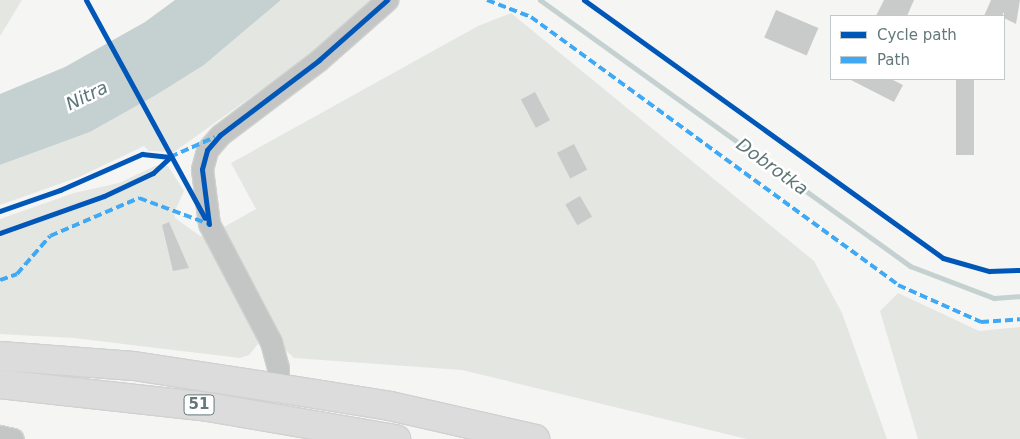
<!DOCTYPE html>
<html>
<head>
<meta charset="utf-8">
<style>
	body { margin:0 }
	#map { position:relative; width:1020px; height:439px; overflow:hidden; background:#f5f5f4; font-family:"DejaVu Sans",sans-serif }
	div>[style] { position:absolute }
	.green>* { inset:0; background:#e4e6e2 }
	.water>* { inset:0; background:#c5d1d0 }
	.stream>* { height:5px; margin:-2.5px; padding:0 2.5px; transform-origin:2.5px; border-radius:2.5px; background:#c5d1d0 }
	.building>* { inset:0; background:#c9cbcb; transform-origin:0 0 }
	.roads { filter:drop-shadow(1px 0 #d0d1d1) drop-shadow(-1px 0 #d0d1d1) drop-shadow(0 1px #d0d1d1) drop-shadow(0 -1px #d0d1d1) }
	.minor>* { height:21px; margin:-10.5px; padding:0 10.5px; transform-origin:10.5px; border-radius:10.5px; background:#c4c5c5 }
	.major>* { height:28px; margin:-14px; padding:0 14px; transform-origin:14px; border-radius:14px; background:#dbdcdb }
	.quiet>* { height:4px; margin-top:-2px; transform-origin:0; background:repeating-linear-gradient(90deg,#3fa9f5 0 8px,transparent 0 12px) }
	.cycleway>* { height:5px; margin:-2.5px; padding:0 2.5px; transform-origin:2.5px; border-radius:2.5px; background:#0057b8 }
	span { translate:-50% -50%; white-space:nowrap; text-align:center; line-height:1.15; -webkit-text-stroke:5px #fff; paint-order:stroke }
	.shield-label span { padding:1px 4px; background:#fff; border:1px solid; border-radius:4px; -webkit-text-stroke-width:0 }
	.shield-label { font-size:15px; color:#64787b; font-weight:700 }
	.water-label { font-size:18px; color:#5f7676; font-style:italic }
	.legend { position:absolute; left:830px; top:15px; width:175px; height:65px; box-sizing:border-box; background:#fff; border:1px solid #c1c9ca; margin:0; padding:6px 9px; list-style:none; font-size:15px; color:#64787b }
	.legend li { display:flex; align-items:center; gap:10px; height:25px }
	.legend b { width:25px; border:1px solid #c1c9ca }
</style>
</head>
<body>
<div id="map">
	<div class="green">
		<i style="clip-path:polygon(0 0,22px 0,0 36px)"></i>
		<i style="clip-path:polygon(281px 0,375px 0,300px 62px,174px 152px,149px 151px,144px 146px,79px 177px,0 205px,0 165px,90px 132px,156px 95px,204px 65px)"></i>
		<i style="clip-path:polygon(511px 13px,814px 261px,842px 313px,887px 439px,747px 439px,462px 370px,294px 358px,252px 319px,258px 344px,249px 355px,240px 358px,74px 338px,0 334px,0 219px,74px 193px,119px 183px,155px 166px,168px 166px,184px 191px,174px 213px,175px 218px,200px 236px,208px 236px,256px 209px,231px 163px,478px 26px)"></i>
		<i style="clip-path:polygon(898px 293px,979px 331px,1020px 327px,1020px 439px,918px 439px,880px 311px)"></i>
	</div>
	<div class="water">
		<i style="clip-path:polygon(175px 0,281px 0,204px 65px,156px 95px,90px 132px,0 165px,0 94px,65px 67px,145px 22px)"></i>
	</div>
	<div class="stream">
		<i style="left:540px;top:0;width:456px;rotate:35.7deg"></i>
		<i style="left:910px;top:266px;width:90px;rotate:20.9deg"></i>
		<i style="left:994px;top:298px;width:26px;rotate:-4deg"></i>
	</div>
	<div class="building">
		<i style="clip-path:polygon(884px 0,914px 0,907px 16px,876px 16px)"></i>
		<i style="clip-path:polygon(991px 0,1020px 0,1016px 24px,1004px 18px,1004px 12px,1002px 16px,984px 16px)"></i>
		<i style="left:776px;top:10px;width:46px;height:30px;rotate:23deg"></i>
		<i style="clip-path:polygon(849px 79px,891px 79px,903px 85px,894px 102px)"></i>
		<i style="left:956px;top:79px;width:18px;height:76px"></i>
		<i style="left:535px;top:92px;width:32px;height:16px;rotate:62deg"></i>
		<i style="left:574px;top:144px;width:29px;height:19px;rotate:63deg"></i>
		<i style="left:580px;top:196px;width:24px;height:17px;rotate:60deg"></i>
		<i style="clip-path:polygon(169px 222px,189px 268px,173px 271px,162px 225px)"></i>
	</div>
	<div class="roads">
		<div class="minor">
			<i style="left:278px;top:388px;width:20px;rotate:-90deg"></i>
			<i style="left:278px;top:368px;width:27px;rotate:-105deg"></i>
			<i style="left:271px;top:342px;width:133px;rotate:-117.7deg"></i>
			<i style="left:209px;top:224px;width:55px;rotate:-97.3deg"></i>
			<i style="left:202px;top:169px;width:20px;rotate:-75deg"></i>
			<i style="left:207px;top:150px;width:20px;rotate:-49deg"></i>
			<i style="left:220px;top:135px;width:124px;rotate:-37.1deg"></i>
			<i style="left:319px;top:60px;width:91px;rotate:-41.4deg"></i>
			<i style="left:0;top:436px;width:13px;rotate:13deg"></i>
		</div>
		<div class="major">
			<i style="left:0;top:356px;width:134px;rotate:4.3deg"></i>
			<i style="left:134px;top:366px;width:146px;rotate:8.7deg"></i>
			<i style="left:278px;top:388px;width:113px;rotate:9.1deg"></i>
			<i style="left:390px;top:406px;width:149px;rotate:12.8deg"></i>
			<i style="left:0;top:384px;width:209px;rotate:6.3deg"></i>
			<i style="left:208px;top:407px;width:191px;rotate:9.7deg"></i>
		</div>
	</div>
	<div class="quiet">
		<i style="left:487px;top:0;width:47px;rotate:21.1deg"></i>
		<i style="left:531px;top:17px;width:454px;rotate:36.1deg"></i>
		<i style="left:898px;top:285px;width:91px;rotate:24deg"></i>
		<i style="left:981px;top:322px;width:39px;rotate:-4deg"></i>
		<i style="left:170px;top:157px;width:49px;rotate:-24deg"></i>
		<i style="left:0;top:280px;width:18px;rotate:-19deg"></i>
		<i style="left:17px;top:274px;width:50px;rotate:-49deg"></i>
		<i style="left:50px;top:236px;width:97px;rotate:-23.1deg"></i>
		<i style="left:139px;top:198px;width:75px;rotate:20.4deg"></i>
	</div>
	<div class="cycleway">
		<i style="left:86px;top:0;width:248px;rotate:61.4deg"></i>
		<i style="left:584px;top:0;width:442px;rotate:35.7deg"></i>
		<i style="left:943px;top:258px;width:48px;rotate:15.8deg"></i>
		<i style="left:989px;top:271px;width:31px;rotate:-2deg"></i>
		<i style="left:0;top:211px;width:64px;rotate:-19.3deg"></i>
		<i style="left:60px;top:190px;width:90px;rotate:-23.7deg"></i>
		<i style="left:142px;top:154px;width:28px;rotate:6deg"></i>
		<i style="left:209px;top:224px;width:55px;rotate:-97.3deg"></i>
		<i style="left:202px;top:169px;width:20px;rotate:-75deg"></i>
		<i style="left:207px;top:150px;width:20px;rotate:-49deg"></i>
		<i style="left:220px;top:135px;width:124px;rotate:-37.1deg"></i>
		<i style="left:319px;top:60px;width:91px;rotate:-41.4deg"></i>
		<i style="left:0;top:233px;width:110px;rotate:-19.6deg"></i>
		<i style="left:104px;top:196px;width:54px;rotate:-25.1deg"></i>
		<i style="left:153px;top:173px;width:23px;rotate:-43deg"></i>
	</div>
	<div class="shield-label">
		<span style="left:199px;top:405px">51</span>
	</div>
	<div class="water-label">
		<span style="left:87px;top:96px;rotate:-26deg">Nitra</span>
		<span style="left:772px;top:167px;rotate:36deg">Dobrotka</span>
	</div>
	<ul class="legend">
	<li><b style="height:6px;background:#0057b8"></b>Cycle path</li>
	<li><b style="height:6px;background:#3fa9f5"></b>Path</li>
	</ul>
</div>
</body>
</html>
